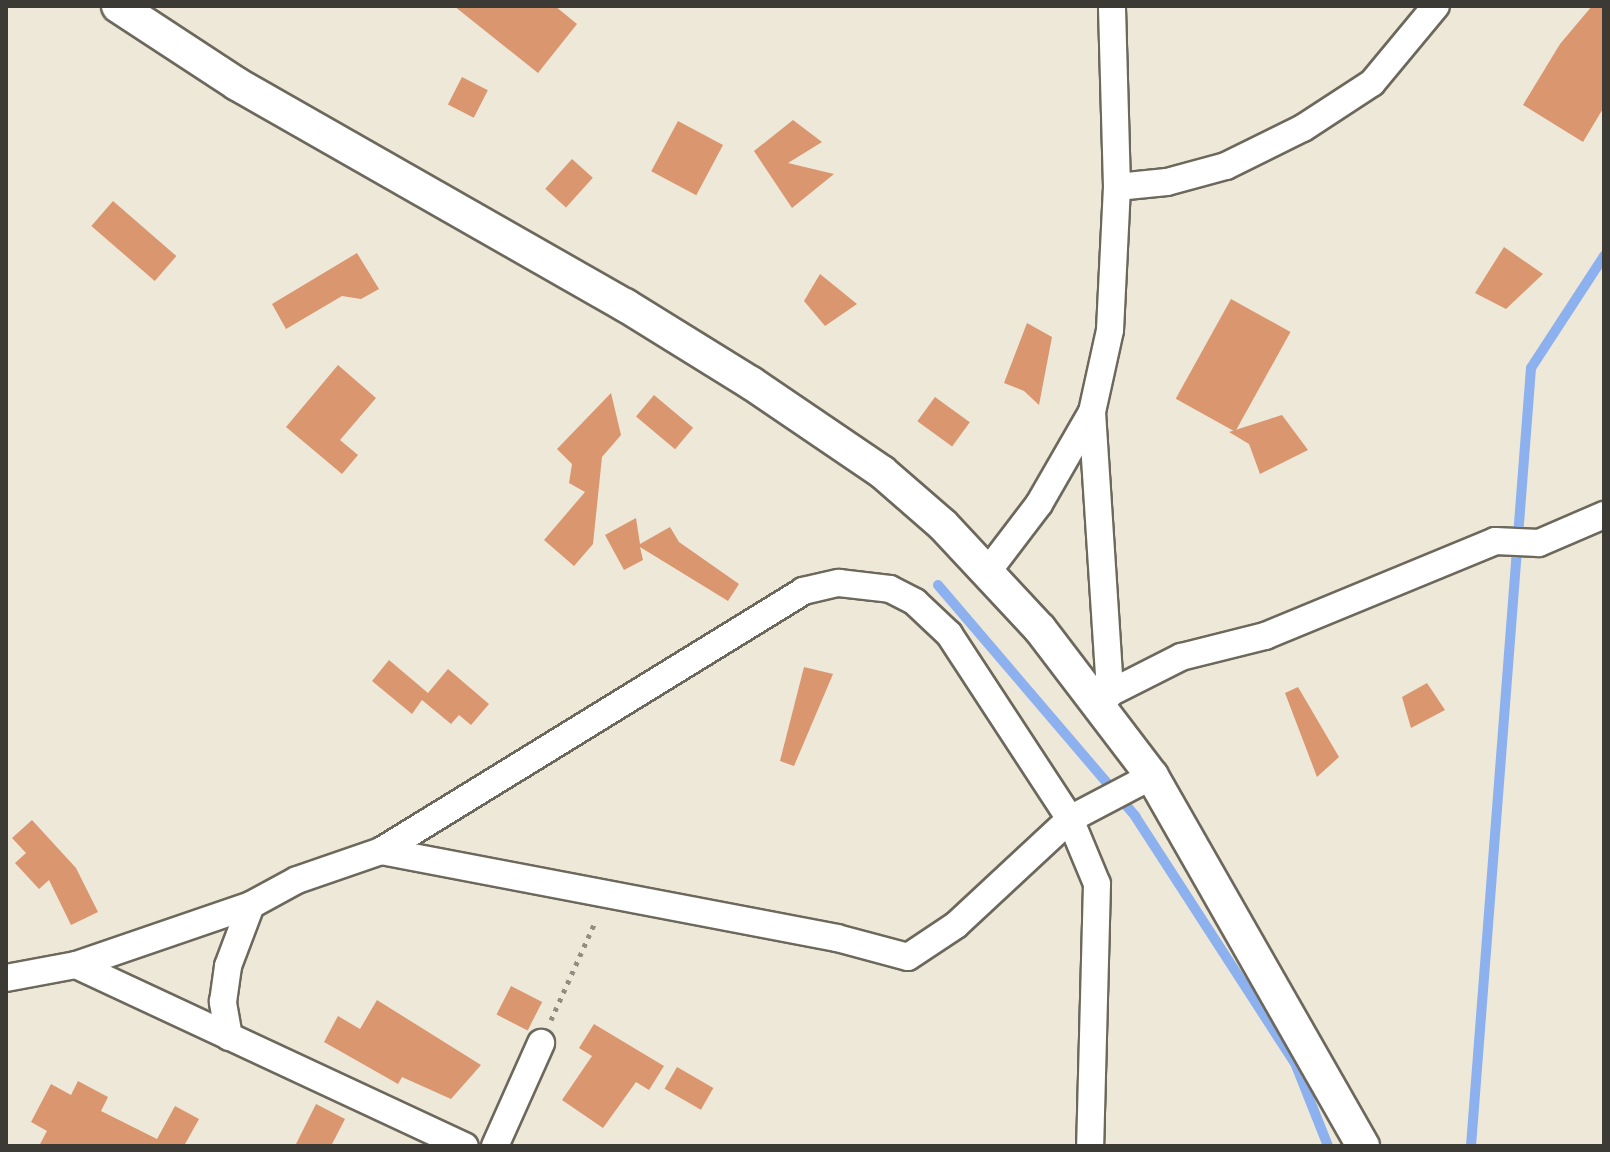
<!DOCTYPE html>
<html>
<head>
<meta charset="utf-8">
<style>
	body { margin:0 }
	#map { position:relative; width:1610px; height:1152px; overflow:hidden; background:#eee8d9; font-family:"Golos Text",sans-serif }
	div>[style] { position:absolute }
	.stream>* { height:10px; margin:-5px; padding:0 5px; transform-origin:5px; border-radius:5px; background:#8cb1ee }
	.building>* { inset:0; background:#da966f; transform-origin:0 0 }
	.path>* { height:5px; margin-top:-2.5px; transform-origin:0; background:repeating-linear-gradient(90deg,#918d83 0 4px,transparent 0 10px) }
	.roads { filter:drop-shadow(2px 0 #6d685c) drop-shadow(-2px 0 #6d685c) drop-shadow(0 2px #6d685c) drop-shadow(0 -2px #6d685c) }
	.minor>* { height:26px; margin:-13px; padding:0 13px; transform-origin:13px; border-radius:13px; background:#fff }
	.tertiary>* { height:32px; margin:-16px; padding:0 16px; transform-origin:16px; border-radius:16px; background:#fff }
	span { translate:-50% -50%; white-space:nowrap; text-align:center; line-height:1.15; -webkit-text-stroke:6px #eee8d9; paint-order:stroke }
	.frame { position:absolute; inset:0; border:8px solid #3c3a34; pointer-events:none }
</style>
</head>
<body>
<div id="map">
	<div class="stream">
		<i style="left:938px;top:585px;width:304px;rotate:49.5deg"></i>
		<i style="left:1135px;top:816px;width:294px;rotate:57.1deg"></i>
		<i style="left:1295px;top:1063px;width:89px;rotate:68.3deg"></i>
		<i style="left:1471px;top:1146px;width:780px;rotate:-85.59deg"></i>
		<i style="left:1531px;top:368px;width:134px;rotate:-56.9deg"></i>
	</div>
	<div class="building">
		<i style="clip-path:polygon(454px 6px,555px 6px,577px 24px,538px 73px)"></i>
		<i style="clip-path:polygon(1592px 6px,1604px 6px,1604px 107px,1583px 142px,1523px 105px,1560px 44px)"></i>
		<i style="left:462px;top:77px;width:29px;height:31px;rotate:27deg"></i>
		<i style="clip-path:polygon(793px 120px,822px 142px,788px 163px,834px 174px,792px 208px,754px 151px)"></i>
		<i style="left:678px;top:121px;width:51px;height:57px;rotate:28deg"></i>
		<i style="left:572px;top:159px;width:28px;height:40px;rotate:42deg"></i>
		<i style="left:113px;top:201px;width:84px;height:33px;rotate:41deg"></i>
		<i style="clip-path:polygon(1504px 247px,1543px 274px,1506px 309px,1475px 293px)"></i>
		<i style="clip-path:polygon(357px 253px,379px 289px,361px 299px,342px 296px,286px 329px,272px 304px)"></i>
		<i style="clip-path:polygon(820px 274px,857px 304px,825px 326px,804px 301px)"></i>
		<i style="left:1231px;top:299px;width:68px;height:114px;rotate:29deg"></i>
		<i style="clip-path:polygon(1027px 323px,1052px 337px,1039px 405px,1024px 391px,1004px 383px)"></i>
		<i style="clip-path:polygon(338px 365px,376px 398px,340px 440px,358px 455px,342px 474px,286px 427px)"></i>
		<i style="clip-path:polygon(611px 393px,621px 435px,602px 457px,593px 544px,574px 566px,544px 540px,585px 492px,569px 483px,572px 464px,557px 449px)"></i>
		<i style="left:654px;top:395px;width:51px;height:28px;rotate:40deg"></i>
		<i style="left:935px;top:397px;width:43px;height:30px;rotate:36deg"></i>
		<i style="clip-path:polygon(1282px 415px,1308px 450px,1260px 474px,1249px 444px,1229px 432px)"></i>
		<i style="clip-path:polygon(636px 518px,640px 544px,670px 527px,679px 542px,739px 584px,728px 601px,640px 547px,643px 560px,624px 570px,605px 535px)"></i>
		<i style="clip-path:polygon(389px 660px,428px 693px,448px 669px,489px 704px,471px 725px,459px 715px,451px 724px,422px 700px,412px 714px,372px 681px)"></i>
		<i style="clip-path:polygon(804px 667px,833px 674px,794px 766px,780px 761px)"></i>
		<i style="clip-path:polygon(1427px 683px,1445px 710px,1411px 728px,1402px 697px)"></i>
		<i style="clip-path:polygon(1298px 687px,1339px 757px,1317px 777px,1285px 693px)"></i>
		<i style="clip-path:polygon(32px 820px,76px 868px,98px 912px,71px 925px,49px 880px,39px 889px,15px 863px,26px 853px,12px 838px)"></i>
		<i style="left:511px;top:986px;width:35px;height:32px;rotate:27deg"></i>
		<i style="clip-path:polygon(377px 1000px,481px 1065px,451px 1099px,402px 1077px,398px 1084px,324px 1042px,338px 1016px,360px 1029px)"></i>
		<i style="clip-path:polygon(594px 1024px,664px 1066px,649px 1090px,636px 1082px,603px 1128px,562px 1100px,592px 1056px,579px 1048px)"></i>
		<i style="left:677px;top:1067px;width:42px;height:25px;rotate:30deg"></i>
		<i style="clip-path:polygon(78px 1081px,108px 1097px,101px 1111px,157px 1139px,175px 1106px,199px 1119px,184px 1146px,39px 1146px,47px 1131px,31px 1122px,51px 1084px,71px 1095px)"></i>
		<i style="clip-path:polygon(316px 1104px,345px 1119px,331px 1146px,295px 1146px)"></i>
	</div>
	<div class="path">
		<i style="left:551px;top:1020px;width:110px;rotate:-65.8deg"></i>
	</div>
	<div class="roads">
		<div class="minor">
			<i style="left:1117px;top:187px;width:50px;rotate:-5.7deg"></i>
			<i style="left:1167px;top:182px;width:61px;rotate:-15.2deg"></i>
			<i style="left:1226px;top:166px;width:86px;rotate:-26.3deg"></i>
			<i style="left:1303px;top:128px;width:82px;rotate:-33.1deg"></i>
			<i style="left:1372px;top:83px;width:100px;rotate:-50.3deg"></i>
			<i style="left:1092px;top:412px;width:282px;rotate:86.3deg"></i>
			<i style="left:988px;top:571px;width:84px;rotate:-52.7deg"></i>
			<i style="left:1039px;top:504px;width:106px;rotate:-60.1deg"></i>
			<i style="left:1092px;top:412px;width:84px;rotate:-77.6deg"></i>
			<i style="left:1110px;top:330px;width:143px;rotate:-87.2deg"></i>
			<i style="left:1117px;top:187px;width:181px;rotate:-91.6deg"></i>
			<i style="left:1102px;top:704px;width:14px;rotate:-54deg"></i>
			<i style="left:1110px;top:693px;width:80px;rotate:-26.9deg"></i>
			<i style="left:1181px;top:657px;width:87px;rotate:-14deg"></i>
			<i style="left:1265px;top:636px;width:249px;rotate:-22.4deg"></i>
			<i style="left:1495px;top:541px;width:44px;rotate:2.6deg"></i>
			<i style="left:1539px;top:543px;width:71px;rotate:-23.3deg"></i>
			<i style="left:381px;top:851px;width:464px;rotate:10.8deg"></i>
			<i style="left:837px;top:938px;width:73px;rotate:15deg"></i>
			<i style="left:908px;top:957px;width:58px;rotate:-33.7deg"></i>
			<i style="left:956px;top:925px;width:156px;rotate:-42.9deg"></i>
			<i style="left:1070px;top:819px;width:70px;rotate:67.4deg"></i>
			<i style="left:1097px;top:884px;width:262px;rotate:91.5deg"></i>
			<i style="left:76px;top:965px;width:429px;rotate:25deg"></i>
			<i style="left:6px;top:978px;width:71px;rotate:-10.5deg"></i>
			<i style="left:76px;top:965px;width:185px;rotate:-18.9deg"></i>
			<i style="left:251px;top:905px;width:52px;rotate:-28.5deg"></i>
			<i style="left:297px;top:880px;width:89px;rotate:-19deg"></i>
			<i style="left:381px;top:851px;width:496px;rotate:-31.6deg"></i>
			<i style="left:803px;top:591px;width:37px;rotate:-13deg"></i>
			<i style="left:839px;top:583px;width:51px;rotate:6.7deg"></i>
			<i style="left:890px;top:589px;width:28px;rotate:27deg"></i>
			<i style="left:915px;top:602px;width:47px;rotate:43.3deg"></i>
			<i style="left:949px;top:634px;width:221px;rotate:56.8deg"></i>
			<i style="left:1070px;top:819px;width:93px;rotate:-27.7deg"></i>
			<i style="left:229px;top:1037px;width:36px;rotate:-100deg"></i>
			<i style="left:223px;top:1002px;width:36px;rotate:-82deg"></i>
			<i style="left:228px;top:966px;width:65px;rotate:-69.3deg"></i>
			<i style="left:495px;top:1146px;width:113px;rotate:-65.9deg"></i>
		</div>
		<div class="tertiary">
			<i style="left:118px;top:6px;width:142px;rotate:33.2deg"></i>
			<i style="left:237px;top:84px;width:447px;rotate:29.7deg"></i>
			<i style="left:625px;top:305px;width:148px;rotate:31.8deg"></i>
			<i style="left:751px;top:383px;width:158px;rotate:34.2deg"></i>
			<i style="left:882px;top:472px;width:81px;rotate:41deg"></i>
			<i style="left:943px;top:525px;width:142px;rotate:47deg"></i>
			<i style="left:1040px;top:629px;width:185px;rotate:52.7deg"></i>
			<i style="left:1152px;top:776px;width:426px;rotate:60.3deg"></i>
		</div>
	</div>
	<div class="frame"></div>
</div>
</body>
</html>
